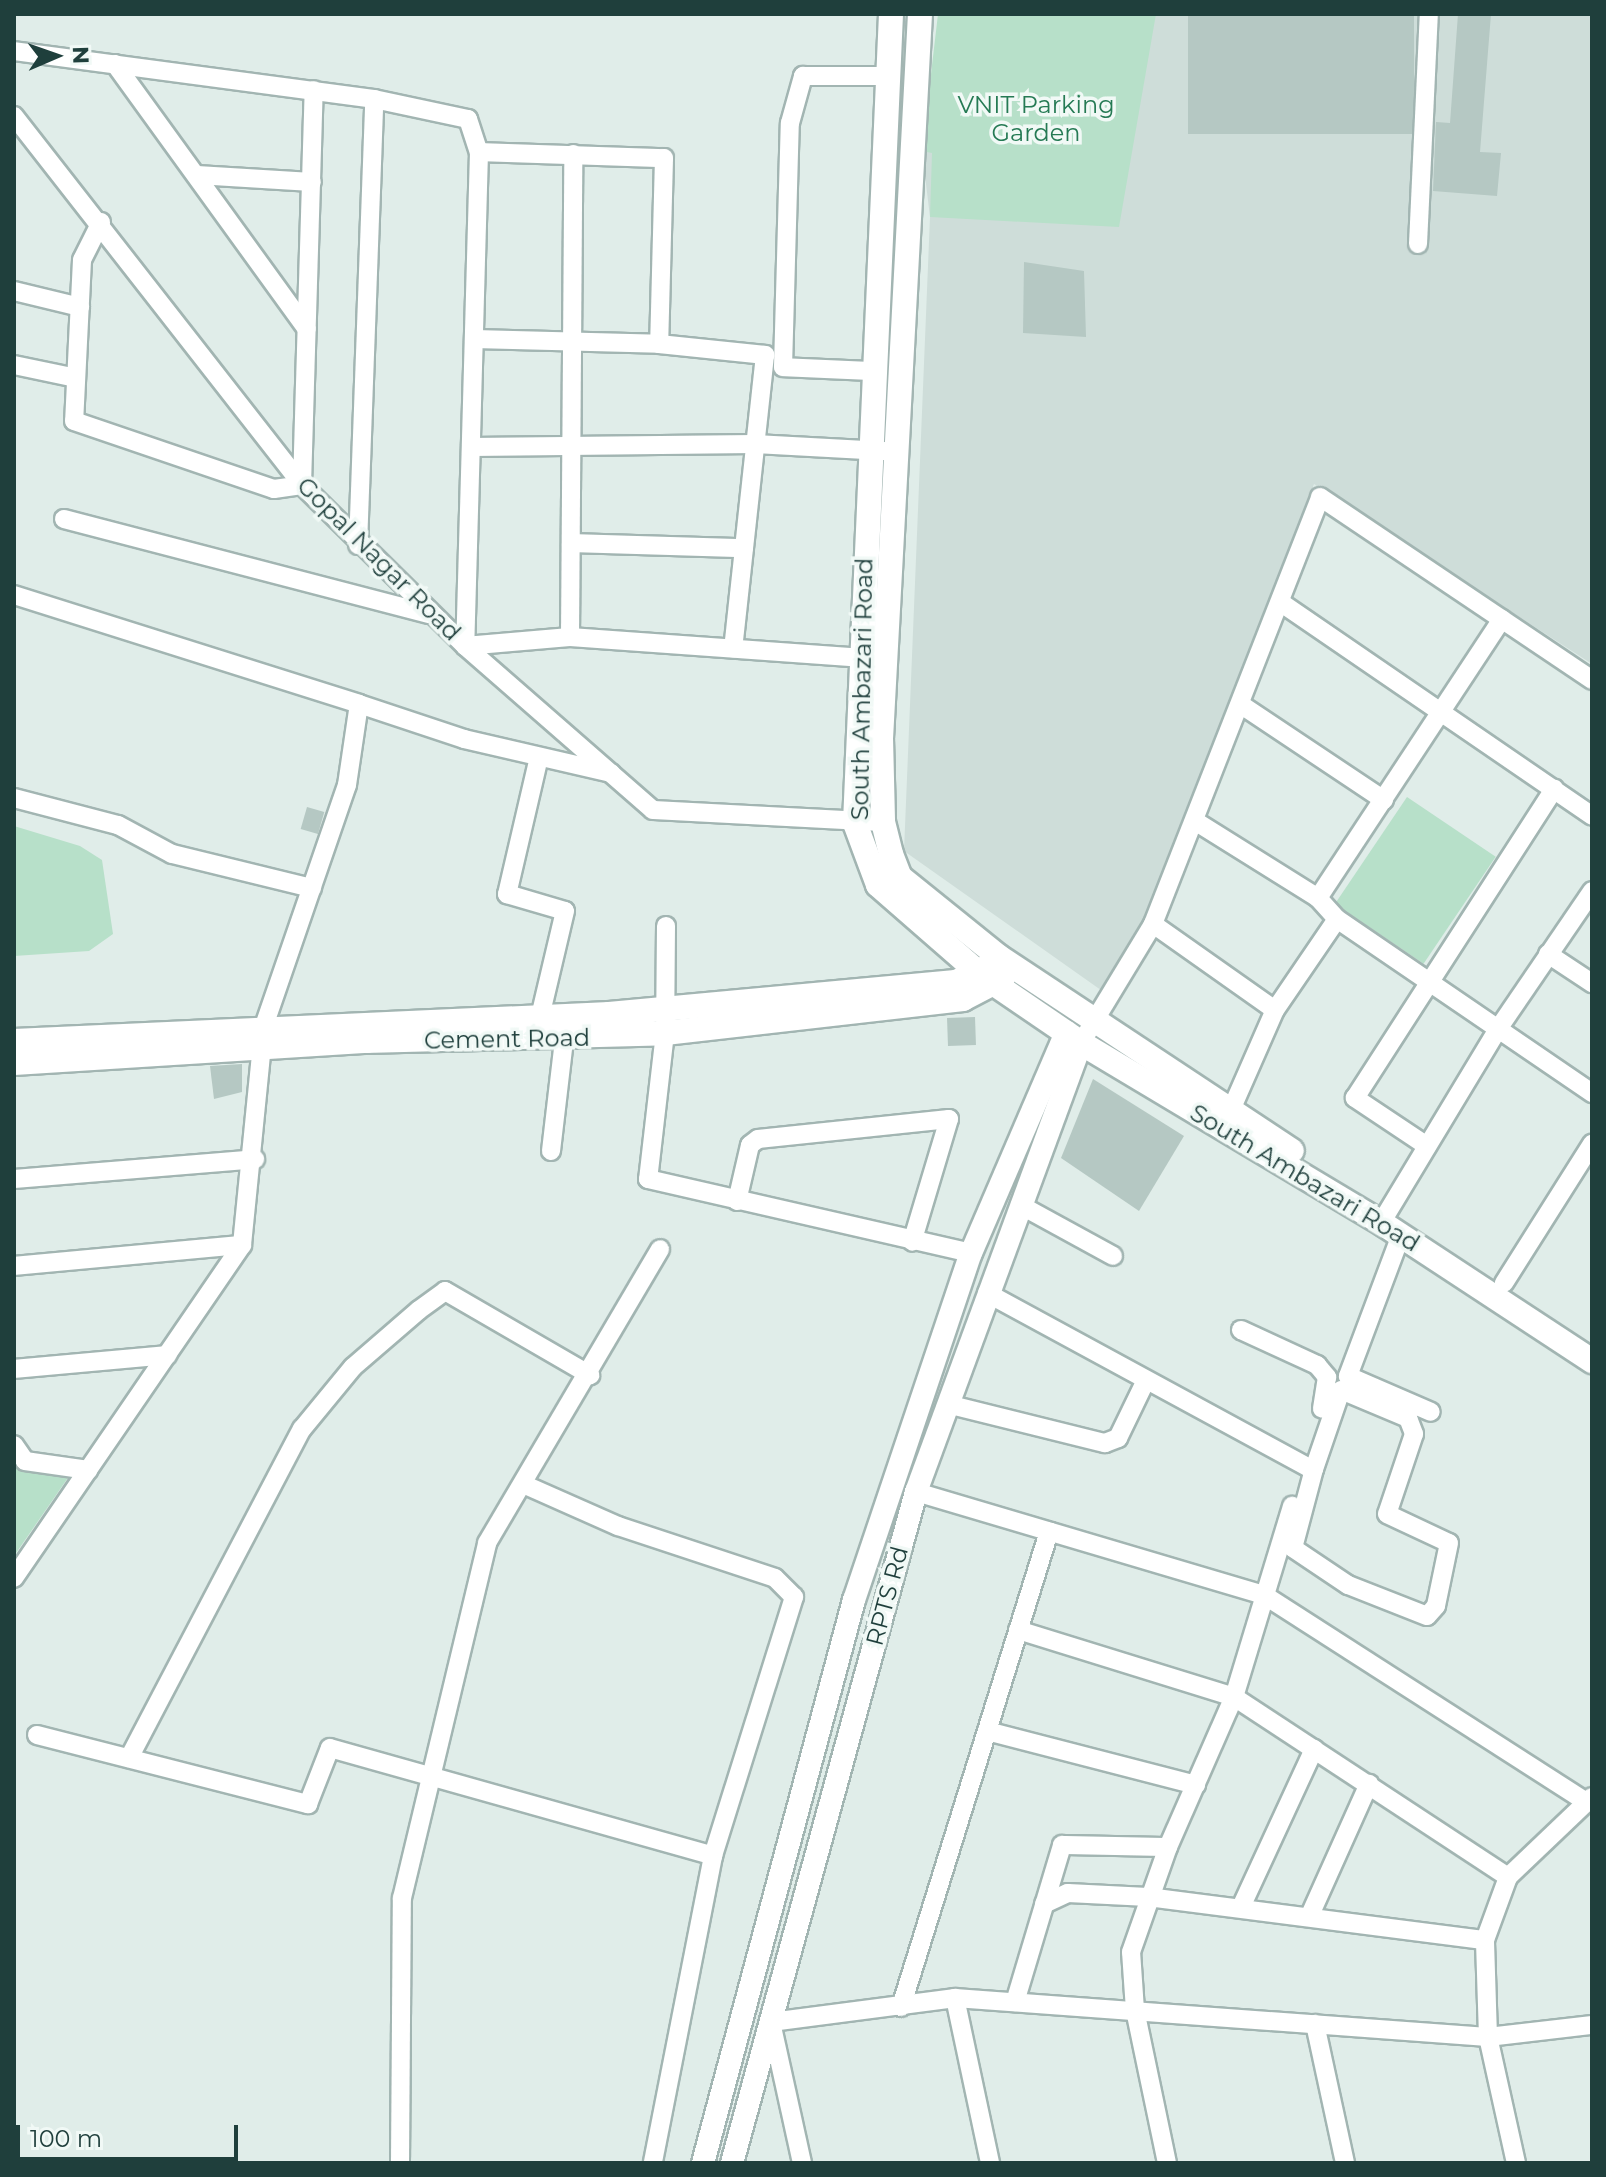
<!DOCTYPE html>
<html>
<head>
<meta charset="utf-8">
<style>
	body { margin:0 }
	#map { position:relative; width:1606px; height:2177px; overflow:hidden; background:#e0ede9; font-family:Montserrat,sans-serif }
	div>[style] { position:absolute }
	.built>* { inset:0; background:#ceddd9 }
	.green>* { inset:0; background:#b7e0c9; transform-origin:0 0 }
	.building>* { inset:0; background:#b5c8c3; transform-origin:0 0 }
	.roads { filter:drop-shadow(2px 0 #a2b5b2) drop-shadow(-2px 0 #a2b5b2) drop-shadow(0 2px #a2b5b2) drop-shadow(0 -2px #a2b5b2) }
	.minor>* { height:18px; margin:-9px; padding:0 9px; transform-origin:9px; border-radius:9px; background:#fff }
	.tertiary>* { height:22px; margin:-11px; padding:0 11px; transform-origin:11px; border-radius:11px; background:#fff }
	.secondary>* { height:24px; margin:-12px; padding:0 12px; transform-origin:12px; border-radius:12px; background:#fff }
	span { translate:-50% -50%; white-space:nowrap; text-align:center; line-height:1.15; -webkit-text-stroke:7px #f1f9f6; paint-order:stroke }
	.park-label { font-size:24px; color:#257a54 }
	.street-label { font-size:24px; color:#1f3f3c }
	.frame { position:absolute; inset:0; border:16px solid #1f3f3c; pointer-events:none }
	.north { position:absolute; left:16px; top:16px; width:80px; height:80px; -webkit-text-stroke:6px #f1f9f6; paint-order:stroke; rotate:88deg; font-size:22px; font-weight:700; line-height:32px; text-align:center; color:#1f3f3c }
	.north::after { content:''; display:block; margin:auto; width:28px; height:36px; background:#1f3f3c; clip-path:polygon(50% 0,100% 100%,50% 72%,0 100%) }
	.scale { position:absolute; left:16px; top:2125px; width:222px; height:36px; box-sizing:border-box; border:4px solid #1f3f3c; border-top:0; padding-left:10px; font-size:24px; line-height:28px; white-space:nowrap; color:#1f3f3c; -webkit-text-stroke:6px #f1f9f6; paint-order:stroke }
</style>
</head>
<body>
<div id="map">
	<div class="built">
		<i style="clip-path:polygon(939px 14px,1592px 14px,1592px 664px,1314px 484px,1115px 1000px,904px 851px,930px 217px,922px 151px)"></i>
	</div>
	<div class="green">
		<i style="clip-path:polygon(938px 14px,1156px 14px,1119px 227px,930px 217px,932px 153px,922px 151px)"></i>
		<i style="left:1407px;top:797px;width:107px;height:129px;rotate:34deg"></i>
		<i style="clip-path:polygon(14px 826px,80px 846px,102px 860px,113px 934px,89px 951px,14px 956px)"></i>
		<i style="clip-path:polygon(14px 1446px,74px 1469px,14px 1556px)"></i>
	</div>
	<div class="building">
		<i style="left:1188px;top:14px;width:226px;height:120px"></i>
		<i style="clip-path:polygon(1458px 14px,1491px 14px,1480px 152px,1501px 153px,1497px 196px,1433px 191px,1436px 122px,1450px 123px)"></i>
		<i style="clip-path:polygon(1024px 262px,1084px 271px,1086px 337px,1023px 333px)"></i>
		<i style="left:307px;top:807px;width:18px;height:23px;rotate:16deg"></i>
		<i style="left:975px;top:1017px;width:28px;height:28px;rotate:88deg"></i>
		<i style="clip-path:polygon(242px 1064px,242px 1092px,214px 1099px,210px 1066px)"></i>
		<i style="clip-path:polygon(1093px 1079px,1184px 1136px,1139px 1211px,1061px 1158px)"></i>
	</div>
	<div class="roads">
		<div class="minor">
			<i style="left:14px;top:51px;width:363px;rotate:7.6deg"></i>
			<i style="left:374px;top:99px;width:96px;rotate:12deg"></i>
			<i style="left:468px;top:119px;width:35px;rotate:72deg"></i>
			<i style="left:479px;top:152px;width:494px;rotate:91.6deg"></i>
			<i style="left:465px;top:646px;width:105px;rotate:-4.9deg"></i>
			<i style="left:570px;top:637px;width:291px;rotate:4.1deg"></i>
			<i style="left:115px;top:64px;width:327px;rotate:54.1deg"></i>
			<i style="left:14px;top:116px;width:468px;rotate:52deg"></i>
			<i style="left:302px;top:485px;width:229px;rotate:44.6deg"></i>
			<i style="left:465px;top:646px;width:249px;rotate:41.1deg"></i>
			<i style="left:653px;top:810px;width:230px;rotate:3deg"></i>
			<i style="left:479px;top:152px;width:185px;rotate:1.9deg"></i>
			<i style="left:664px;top:158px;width:186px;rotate:91.5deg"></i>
			<i style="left:197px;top:175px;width:115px;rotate:3.5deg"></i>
			<i style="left:101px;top:222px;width:42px;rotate:116.6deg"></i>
			<i style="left:82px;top:260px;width:161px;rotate:92.8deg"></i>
			<i style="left:74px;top:421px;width:211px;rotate:18.8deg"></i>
			<i style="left:274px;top:489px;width:28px;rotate:-8deg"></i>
			<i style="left:302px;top:485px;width:395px;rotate:-88.3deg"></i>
			<i style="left:1418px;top:244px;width:230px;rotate:-87.3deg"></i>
			<i style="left:14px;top:291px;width:68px;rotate:13.6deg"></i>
			<i style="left:474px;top:339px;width:185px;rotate:1.5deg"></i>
			<i style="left:659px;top:344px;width:107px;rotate:5.9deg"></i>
			<i style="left:765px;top:355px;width:295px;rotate:96.2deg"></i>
			<i style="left:14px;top:365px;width:63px;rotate:11.8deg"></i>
			<i style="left:873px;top:371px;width:90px;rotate:-177.5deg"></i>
			<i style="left:783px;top:367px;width:244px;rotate:-88.4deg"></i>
			<i style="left:790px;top:123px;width:49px;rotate:-74.5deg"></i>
			<i style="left:803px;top:76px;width:85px"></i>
			<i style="left:471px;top:447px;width:284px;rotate:-0.6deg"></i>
			<i style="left:755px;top:444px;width:129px;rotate:3.1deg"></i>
			<i style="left:64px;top:519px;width:377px;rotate:14.6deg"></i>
			<i style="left:571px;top:543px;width:173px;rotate:1.7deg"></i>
			<i style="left:358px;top:545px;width:446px;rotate:-87.9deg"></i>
			<i style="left:14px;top:595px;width:362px;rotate:17.5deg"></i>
			<i style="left:1280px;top:602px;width:378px;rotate:34.4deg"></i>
			<i style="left:570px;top:637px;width:483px;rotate:-89.6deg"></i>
			<i style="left:1240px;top:704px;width:173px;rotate:33.7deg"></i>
			<i style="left:539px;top:757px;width:141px;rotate:103.1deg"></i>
			<i style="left:507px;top:894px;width:60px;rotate:16.3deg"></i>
			<i style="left:565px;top:911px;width:109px;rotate:103.3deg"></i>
			<i style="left:14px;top:798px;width:107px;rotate:14.6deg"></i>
			<i style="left:118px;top:825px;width:61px;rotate:28.2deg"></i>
			<i style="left:172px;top:854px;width:144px;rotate:13.7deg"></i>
			<i style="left:1195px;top:821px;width:145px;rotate:32deg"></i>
			<i style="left:1318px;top:898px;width:28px;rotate:48deg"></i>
			<i style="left:1337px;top:919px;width:309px;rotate:34.3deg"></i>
			<i style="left:1318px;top:898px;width:334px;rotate:-56.6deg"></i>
			<i style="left:1153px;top:924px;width:149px;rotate:35.2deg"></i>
			<i style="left:666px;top:926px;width:107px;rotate:90.5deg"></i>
			<i style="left:665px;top:1033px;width:147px;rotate:96.6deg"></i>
			<i style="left:648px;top:1179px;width:331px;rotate:12.9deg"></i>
			<i style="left:1548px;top:954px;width:53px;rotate:33.4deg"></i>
			<i style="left:1081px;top:1043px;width:139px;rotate:-58.8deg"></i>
			<i style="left:1153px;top:924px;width:458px;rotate:-68.6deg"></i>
			<i style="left:1320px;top:497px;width:328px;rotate:33.9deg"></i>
			<i style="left:1231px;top:1110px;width:109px;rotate:-66.3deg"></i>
			<i style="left:1275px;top:1010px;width:110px;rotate:-55.7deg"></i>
			<i style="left:1427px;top:1146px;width:87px;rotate:-146.3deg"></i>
			<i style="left:1355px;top:1098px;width:368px;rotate:-57.2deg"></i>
			<i style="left:551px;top:1151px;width:112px;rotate:-83.3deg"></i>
			<i style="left:14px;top:1179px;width:242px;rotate:-4.7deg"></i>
			<i style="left:737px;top:1201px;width:57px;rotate:-76.9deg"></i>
			<i style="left:750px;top:1145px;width:10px;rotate:-37deg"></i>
			<i style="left:758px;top:1139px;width:192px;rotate:-6deg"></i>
			<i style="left:949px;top:1119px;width:128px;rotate:106.7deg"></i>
			<i style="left:1020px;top:1205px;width:106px;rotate:28.7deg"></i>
			<i style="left:1381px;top:1223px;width:227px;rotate:-58.9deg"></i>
			<i style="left:1498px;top:1029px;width:167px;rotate:-55.7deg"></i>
			<i style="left:1401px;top:1235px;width:151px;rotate:110.6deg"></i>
			<i style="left:1348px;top:1376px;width:90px;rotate:23.4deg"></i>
			<i style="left:14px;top:1266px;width:229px;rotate:-5.3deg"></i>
			<i style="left:1504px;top:1283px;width:165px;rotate:-57.7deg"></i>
			<i style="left:987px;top:1293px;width:366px;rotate:28.5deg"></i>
			<i style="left:1309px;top:1468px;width:5px;rotate:11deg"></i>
			<i style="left:1314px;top:1469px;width:83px;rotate:-71.1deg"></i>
			<i style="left:1341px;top:1390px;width:73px;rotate:22.7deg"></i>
			<i style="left:1408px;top:1418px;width:17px;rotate:69deg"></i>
			<i style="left:1414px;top:1434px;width:84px;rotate:108.6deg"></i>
			<i style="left:1387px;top:1514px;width:68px;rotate:25.1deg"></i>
			<i style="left:1449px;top:1543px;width:64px;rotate:101.7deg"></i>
			<i style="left:1436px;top:1606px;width:13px;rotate:132deg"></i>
			<i style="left:1427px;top:1616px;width:85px;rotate:-158.6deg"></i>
			<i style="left:1348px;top:1585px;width:66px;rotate:-146.1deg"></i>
			<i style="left:1293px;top:1548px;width:82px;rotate:-75.1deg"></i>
			<i style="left:1241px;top:1330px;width:84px;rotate:24.7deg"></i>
			<i style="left:1317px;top:1365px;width:16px;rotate:50deg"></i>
			<i style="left:1327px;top:1377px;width:32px;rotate:99deg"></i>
			<i style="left:14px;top:1369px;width:154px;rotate:-5.2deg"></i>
			<i style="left:947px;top:1404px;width:163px;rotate:13.9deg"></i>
			<i style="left:1105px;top:1443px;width:14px;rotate:-21deg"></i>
			<i style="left:1118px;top:1438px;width:64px;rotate:-64.2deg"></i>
			<i style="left:14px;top:1445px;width:19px;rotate:55deg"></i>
			<i style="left:25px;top:1461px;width:64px;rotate:8.1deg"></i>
			<i style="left:523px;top:1484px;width:104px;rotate:23.9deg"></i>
			<i style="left:618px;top:1526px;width:165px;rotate:18.3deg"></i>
			<i style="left:775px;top:1578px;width:27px;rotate:45deg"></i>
			<i style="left:794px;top:1597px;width:271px;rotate:107.4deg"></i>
			<i style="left:713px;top:1856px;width:313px;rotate:101.1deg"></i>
			<i style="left:916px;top:1492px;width:363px;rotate:16.5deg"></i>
			<i style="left:1264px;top:1595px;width:383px;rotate:32.7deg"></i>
			<i style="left:14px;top:1578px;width:404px;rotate:-55.6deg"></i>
			<i style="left:242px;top:1245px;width:220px;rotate:-84.3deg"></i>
			<i style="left:264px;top:1026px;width:255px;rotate:-71deg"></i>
			<i style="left:347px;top:785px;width:82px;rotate:-81.6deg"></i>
			<i style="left:359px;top:704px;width:111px;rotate:18.4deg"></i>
			<i style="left:464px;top:739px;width:151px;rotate:13deg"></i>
			<i style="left:1018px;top:1630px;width:226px;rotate:17.2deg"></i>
			<i style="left:1234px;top:1697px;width:328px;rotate:33.3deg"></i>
			<i style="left:987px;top:1731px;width:216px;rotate:14.5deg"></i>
			<i style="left:37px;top:1735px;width:280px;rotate:14.3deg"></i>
			<i style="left:308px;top:1804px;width:60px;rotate:-68.6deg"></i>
			<i style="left:330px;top:1748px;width:398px;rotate:15.7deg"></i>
			<i style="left:129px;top:1758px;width:372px;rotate:-62.3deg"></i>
			<i style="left:302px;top:1429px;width:80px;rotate:-50.6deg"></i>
			<i style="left:353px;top:1367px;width:87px;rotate:-40.8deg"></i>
			<i style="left:419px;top:1310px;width:32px;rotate:-36deg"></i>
			<i style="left:445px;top:1291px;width:168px;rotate:30.1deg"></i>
			<i style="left:1044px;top:1904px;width:26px;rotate:-25deg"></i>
			<i style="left:1068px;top:1893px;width:80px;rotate:2.9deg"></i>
			<i style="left:1148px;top:1897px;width:340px;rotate:7.3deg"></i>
			<i style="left:1242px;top:1905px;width:172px;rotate:-65.2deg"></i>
			<i style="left:1310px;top:1915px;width:144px;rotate:-65.8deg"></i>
			<i style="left:955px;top:1998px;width:169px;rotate:78deg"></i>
			<i style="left:1015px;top:2002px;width:164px;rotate:-73.3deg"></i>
			<i style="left:1062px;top:1845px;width:106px;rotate:1.1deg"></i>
			<i style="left:901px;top:2007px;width:498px;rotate:-72.7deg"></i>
			<i style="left:1315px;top:2024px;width:142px;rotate:77.8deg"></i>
			<i style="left:400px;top:2163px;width:265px;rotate:-89.6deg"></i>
			<i style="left:402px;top:1898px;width:365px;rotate:-76.5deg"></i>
			<i style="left:487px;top:1543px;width:341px;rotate:-59.5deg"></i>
			<i style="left:802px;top:2163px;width:144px;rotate:-102.4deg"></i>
			<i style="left:771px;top:2022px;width:186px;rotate:-7.4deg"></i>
			<i style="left:955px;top:1998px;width:534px;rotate:4.18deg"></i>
			<i style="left:1488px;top:2037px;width:105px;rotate:-6.6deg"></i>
			<i style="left:1167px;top:2163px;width:156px;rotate:-101.8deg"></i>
			<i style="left:1135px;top:2010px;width:58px;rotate:-93.9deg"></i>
			<i style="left:1131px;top:1952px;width:111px;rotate:-70.6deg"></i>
			<i style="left:1168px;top:1847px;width:164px;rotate:-66.3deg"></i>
			<i style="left:1234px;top:1697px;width:200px;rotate:-73.1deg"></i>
			<i style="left:1516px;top:2163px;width:129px;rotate:-102.5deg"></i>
			<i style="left:1488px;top:2037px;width:97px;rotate:-91.8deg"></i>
			<i style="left:1485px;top:1940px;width:67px;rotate:-69.9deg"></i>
			<i style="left:1508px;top:1877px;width:116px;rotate:-43.6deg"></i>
		</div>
		<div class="tertiary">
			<i style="left:703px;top:2163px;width:583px;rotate:-74.99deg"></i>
			<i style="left:854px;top:1600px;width:366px;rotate:-71.4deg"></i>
			<i style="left:971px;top:1253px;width:241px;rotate:-66.7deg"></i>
			<i style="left:732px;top:2163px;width:696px;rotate:-74.67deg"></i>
			<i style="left:916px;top:1492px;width:478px;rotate:-69.8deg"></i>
		</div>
		<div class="secondary">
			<i style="left:891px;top:14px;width:810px;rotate:92.55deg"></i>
			<i style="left:855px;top:823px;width:66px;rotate:69.6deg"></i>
			<i style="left:878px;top:885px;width:135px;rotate:41.1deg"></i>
			<i style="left:980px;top:974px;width:122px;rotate:34.3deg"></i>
			<i style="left:1081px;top:1043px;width:354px;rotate:30.9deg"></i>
			<i style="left:1385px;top:1225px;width:248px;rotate:33.3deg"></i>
			<i style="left:920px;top:14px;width:725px;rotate:93.08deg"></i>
			<i style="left:881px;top:738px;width:84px;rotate:88.6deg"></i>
			<i style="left:883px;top:822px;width:33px;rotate:76deg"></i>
			<i style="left:891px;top:854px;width:25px;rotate:69deg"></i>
			<i style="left:900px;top:877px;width:127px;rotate:38.9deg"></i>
			<i style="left:999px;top:957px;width:351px;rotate:33.5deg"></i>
			<i style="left:14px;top:1041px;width:596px;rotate:-2.6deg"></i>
			<i style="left:609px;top:1014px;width:348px;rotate:-5.3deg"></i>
			<i style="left:956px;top:982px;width:37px;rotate:-26deg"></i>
			<i style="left:14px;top:1063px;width:354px;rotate:-3.6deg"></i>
			<i style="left:367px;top:1041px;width:298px;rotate:-1.5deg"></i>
			<i style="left:665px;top:1033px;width:300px;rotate:-6.5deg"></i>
			<i style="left:963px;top:999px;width:45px;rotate:-27.7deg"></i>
		</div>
	</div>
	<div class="park-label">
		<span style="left:1036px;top:119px">VNIT Parking<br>Garden</span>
	</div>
	<div class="street-label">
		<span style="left:379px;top:559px;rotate:45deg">Gopal Nagar Road</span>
		<span style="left:862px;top:689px;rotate:-89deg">South Ambazari Road</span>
		<span style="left:507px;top:1039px;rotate:-1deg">Cement Road</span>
		<span style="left:1305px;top:1178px;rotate:31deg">South Ambazari Road</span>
		<span style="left:887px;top:1596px;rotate:-75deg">RPTS Rd</span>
	</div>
	<div class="frame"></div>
	<div class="north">N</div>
	<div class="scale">100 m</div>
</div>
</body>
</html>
